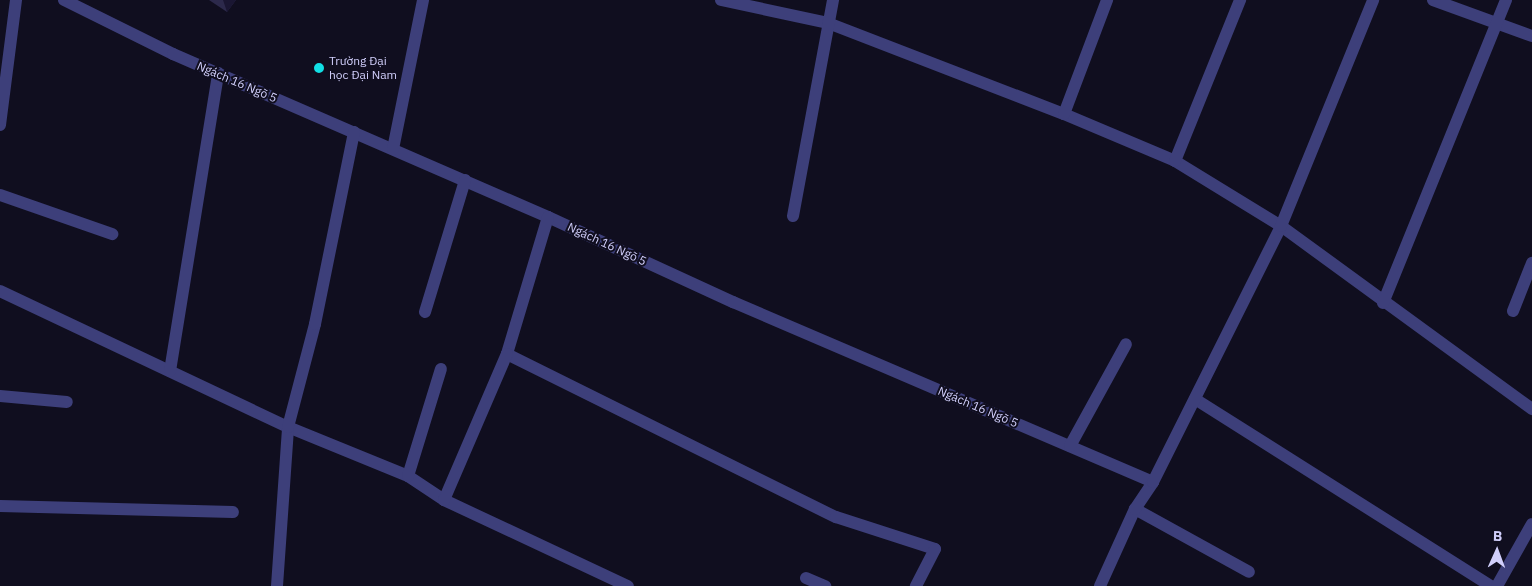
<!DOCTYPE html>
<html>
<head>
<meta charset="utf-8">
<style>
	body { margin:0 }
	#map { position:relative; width:1532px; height:586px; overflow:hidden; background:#100e1f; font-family:"IBM Plex Sans",sans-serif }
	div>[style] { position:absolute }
	.lane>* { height:12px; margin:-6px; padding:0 6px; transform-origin:6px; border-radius:6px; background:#3d3f7a }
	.wall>* { inset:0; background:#2c294b }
	.shaded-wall>* { inset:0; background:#1a1632 }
	.dots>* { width:14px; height:14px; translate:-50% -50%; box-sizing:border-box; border:2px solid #100e1f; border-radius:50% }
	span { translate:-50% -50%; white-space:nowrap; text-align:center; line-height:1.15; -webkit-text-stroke:4px #100e1f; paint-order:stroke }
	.poi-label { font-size:12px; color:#d1cffb }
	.left { translate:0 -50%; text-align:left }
	.street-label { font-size:12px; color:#d1cffb }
	.north { position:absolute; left:1472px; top:526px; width:50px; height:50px; -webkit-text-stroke:4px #100e1f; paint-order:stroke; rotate:2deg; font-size:14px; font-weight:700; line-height:20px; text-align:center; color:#d1cffb }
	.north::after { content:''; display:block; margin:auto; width:18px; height:22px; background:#d1cffb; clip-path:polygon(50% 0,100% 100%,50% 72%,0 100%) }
</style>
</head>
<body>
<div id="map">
	<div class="lane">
		<i style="left:64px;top:0;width:122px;rotate:26.4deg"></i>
		<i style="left:173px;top:54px;width:409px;rotate:23.5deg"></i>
		<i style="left:548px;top:217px;width:204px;rotate:24.7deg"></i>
		<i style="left:733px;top:302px;width:457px;rotate:23.2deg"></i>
		<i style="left:721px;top:0;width:109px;rotate:12.1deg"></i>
		<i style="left:828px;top:23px;width:253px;rotate:21.1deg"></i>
		<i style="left:1064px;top:114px;width:121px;rotate:22.9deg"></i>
		<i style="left:1175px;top:161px;width:124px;rotate:31.5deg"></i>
		<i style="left:1281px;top:226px;width:311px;rotate:36.1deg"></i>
		<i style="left:1433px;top:0;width:105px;rotate:20deg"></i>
		<i style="left:1064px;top:114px;width:122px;rotate:-69.3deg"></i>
		<i style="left:0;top:125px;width:126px;rotate:-82.7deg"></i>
		<i style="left:393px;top:149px;width:152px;rotate:-78.6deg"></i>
		<i style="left:1175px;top:161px;width:174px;rotate:-68deg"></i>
		<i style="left:0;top:195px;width:119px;rotate:19.2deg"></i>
		<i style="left:793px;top:216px;width:220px;rotate:-79.5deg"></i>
		<i style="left:548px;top:217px;width:143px;rotate:106.7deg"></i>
		<i style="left:507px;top:354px;width:367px;rotate:26.4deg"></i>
		<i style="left:836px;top:517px;width:104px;rotate:17.9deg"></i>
		<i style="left:935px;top:549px;width:42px;rotate:117.2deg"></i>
		<i style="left:0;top:291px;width:318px;rotate:25.3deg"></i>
		<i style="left:288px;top:427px;width:130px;rotate:22.2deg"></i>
		<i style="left:408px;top:476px;width:43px;rotate:33.7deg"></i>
		<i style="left:444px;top:500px;width:203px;rotate:25.1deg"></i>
		<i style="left:1383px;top:303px;width:327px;rotate:-67.9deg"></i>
		<i style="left:1513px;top:311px;width:52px;rotate:-68.4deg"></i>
		<i style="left:425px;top:312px;width:138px;rotate:-73.1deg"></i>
		<i style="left:170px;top:371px;width:302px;rotate:-80.8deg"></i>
		<i style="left:0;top:396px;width:67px;rotate:5.1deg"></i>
		<i style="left:1195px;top:399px;width:350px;rotate:32.3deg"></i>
		<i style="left:1070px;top:446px;width:116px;rotate:-61.2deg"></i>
		<i style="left:408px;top:476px;width:112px;rotate:-72.9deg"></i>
		<i style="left:444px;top:500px;width:159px;rotate:-66.7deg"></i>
		<i style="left:0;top:506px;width:233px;rotate:1.5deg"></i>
		<i style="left:1135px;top:509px;width:130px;rotate:28.9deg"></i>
		<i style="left:806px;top:578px;width:21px;rotate:23deg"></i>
		<i style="left:277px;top:586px;width:159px;rotate:-86deg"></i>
		<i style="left:288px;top:427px;width:106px;rotate:-75.3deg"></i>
		<i style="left:315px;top:324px;width:196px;rotate:-78.5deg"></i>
		<i style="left:1100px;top:586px;width:85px;rotate:-65.6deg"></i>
		<i style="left:1135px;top:509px;width:32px;rotate:-56deg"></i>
		<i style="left:1153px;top:482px;width:286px;rotate:-63.4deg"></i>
		<i style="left:1281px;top:226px;width:244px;rotate:-67.8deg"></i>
		<i style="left:1497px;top:586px;width:71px;rotate:-60.6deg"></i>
	</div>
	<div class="wall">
		<i style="clip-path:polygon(209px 0,236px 0,227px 12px)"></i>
	</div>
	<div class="shaded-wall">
		<i style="clip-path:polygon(223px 0,236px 0,227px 12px)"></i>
	</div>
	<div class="dots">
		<i style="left:319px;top:68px;background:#12dfe5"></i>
	</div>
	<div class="poi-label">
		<span class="left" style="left:329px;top:68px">Trường Đại<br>học Đại Nam</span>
	</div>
	<div class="street-label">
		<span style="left:237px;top:82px;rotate:23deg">Ngách 16 Ngõ 5</span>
		<span style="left:607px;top:244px;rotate:25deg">Ngách 16 Ngõ 5</span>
		<span style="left:978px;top:407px;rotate:23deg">Ngách 16 Ngõ 5</span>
	</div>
	<div class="north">B</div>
</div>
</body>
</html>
